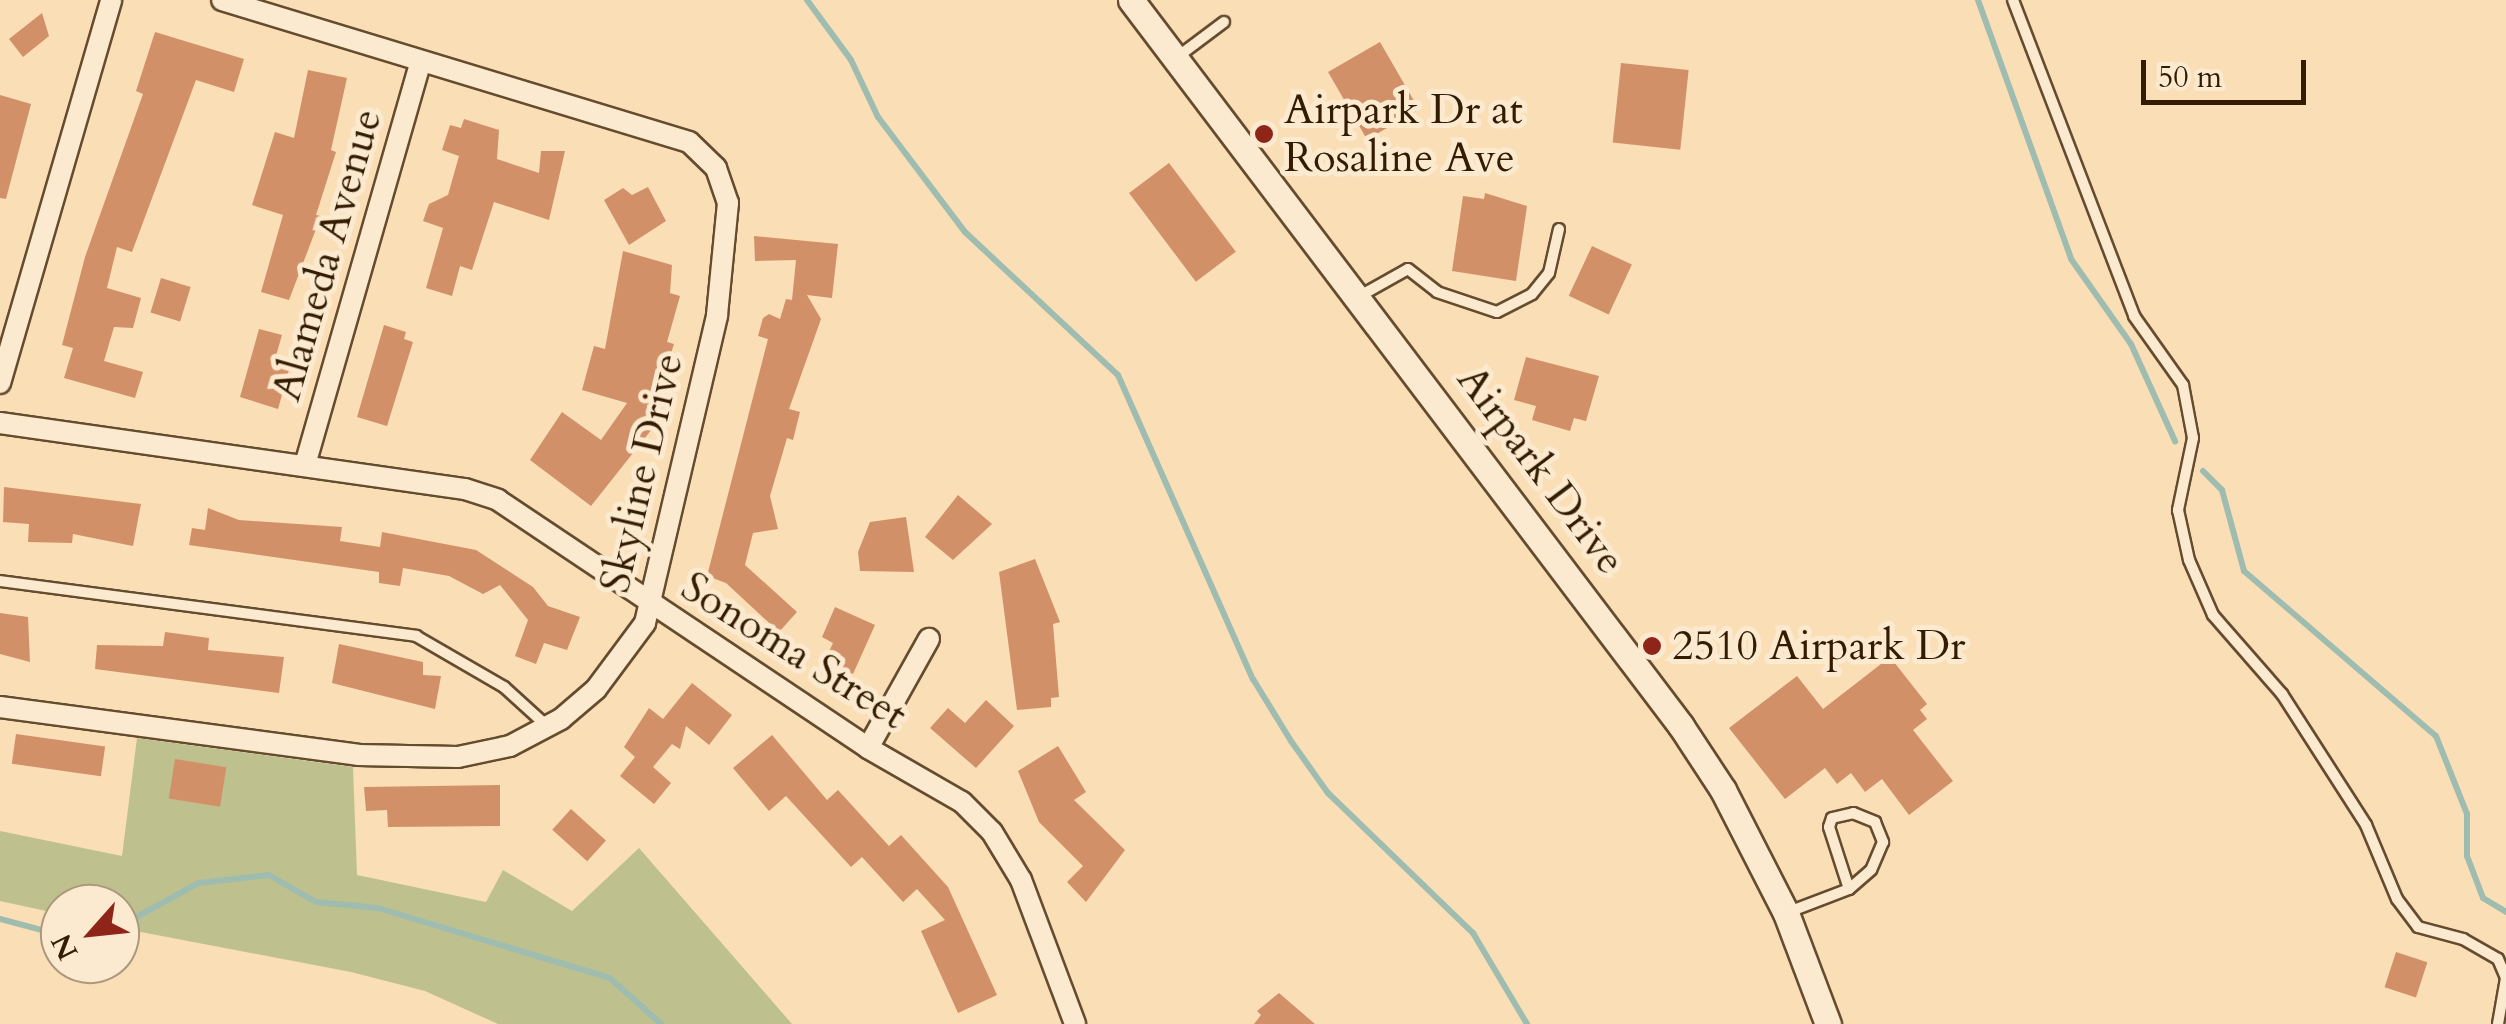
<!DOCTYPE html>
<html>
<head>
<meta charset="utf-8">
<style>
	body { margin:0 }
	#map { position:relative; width:2506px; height:1024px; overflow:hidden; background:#fadeb6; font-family:Cardo,serif }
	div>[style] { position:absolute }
	.green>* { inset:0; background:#bec18e }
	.stream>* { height:6px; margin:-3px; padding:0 3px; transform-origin:3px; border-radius:3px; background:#9ebcaf }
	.building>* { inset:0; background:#d29068; transform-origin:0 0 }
	.roads { filter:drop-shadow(2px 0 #654c2e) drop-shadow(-2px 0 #654c2e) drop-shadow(0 2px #654c2e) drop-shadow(0 -2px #654c2e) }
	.service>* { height:10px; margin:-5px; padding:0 5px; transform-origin:5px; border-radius:5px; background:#fcead0 }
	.minor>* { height:20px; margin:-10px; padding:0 10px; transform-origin:10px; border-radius:10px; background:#fcead0 }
	.tertiary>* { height:25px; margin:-12.5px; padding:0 12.5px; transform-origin:12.5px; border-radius:12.5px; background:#fcead0 }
	.dots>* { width:28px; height:28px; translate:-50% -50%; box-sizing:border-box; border:5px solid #fcead0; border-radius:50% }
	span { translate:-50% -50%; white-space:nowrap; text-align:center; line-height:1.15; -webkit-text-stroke:10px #fcead0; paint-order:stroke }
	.poi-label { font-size:42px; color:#331c01 }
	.left { translate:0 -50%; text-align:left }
	.street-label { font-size:42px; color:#331c01 }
	.north { position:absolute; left:40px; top:884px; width:100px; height:100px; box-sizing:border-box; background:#fcead0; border:2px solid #ac987d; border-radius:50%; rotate:243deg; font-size:28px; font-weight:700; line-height:40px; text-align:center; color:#331c01 }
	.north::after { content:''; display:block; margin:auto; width:35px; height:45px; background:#8f2418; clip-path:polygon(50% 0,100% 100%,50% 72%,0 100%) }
	.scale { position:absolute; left:2141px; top:60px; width:165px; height:45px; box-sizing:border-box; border:5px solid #331c01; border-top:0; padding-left:12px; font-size:30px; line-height:35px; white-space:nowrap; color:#331c01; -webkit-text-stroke:8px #fcead0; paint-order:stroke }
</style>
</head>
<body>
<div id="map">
	<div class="green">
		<i style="clip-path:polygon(137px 738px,353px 767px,357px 875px,486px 902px,503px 870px,572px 911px,639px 848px,792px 1024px,498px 1024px,425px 991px,351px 972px,120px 928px,120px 904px,60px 904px,60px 914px,0 901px,0 831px,122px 856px)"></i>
	</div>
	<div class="stream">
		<i style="left:807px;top:0;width:74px;rotate:53.7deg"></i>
		<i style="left:851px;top:60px;width:63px;rotate:64.7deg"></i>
		<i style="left:878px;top:117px;width:144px;rotate:52.9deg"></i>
		<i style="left:965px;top:232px;width:209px;rotate:43.1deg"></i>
		<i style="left:1118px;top:375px;width:333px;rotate:66.1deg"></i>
		<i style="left:1253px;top:679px;width:73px;rotate:58.5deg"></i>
		<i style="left:1291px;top:741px;width:64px;rotate:54.6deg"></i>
		<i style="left:1328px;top:793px;width:202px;rotate:44deg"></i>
		<i style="left:1473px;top:933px;width:106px;rotate:59.3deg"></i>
		<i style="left:1978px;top:0;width:275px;rotate:70.2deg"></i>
		<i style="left:2071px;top:259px;width:104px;rotate:54.8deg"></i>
		<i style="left:2131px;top:344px;width:107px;rotate:65.6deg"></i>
		<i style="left:2203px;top:471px;width:27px;rotate:45deg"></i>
		<i style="left:2222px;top:490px;width:84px;rotate:74.8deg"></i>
		<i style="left:2244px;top:571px;width:253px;rotate:40.7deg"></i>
		<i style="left:2436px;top:736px;width:84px;rotate:68.3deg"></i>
		<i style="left:2467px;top:814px;width:42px;rotate:90deg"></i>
		<i style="left:2467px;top:856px;width:45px;rotate:69.1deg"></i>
		<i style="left:2483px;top:898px;width:27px;rotate:31deg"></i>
		<i style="left:0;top:919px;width:62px;rotate:14.9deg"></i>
		<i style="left:120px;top:926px;width:90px;rotate:-28.6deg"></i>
		<i style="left:199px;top:883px;width:70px;rotate:-6.5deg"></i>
		<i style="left:269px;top:875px;width:54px;rotate:29.9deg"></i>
		<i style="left:316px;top:902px;width:62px;rotate:5.5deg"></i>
		<i style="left:378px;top:908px;width:242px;rotate:16.8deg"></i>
		<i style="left:610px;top:978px;width:69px;rotate:42deg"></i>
	</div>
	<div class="building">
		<i style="clip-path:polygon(42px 13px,49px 36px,23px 57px,9px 39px)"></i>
		<i style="clip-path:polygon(155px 32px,244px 59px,234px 92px,196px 80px,132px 252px,117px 247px,107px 288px,141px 298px,133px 328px,114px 327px,104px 361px,143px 372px,135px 398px,64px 378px,73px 348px,62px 345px,85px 257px,143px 94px,136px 91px)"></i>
		<i style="left:1380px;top:42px;width:78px;height:60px;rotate:60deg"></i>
		<i style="left:1621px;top:63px;width:68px;height:80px;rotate:6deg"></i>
		<i style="clip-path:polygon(308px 70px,347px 78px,331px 150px,336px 152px,316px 215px,321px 216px,289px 300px,261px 292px,283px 215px,252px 205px,275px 132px,294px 138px)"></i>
		<i style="clip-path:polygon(0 95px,31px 104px,6px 199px,0 198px)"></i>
		<i style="clip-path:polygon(464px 119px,499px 130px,497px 159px,539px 173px,541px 151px,565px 151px,549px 220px,494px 202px,472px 270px,460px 266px,452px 296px,426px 288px,443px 228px,423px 221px,429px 204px,448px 195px,459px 156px,442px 150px,450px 125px,461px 128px)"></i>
		<i style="left:1169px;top:163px;width:111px;height:50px;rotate:53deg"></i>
		<i style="clip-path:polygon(648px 187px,666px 221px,629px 245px,604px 200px,623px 188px,632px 195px)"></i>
		<i style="clip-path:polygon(1485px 193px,1527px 206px,1516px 281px,1452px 271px,1463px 196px,1484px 199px)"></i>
		<i style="clip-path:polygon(754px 236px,838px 244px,832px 298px,807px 295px,821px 319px,789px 409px,800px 412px,793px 440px,787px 438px,770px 496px,778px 529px,753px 533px,745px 565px,797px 612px,779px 632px,726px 583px,707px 576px,768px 339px,758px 336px,763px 318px,769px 314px,780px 319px,786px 299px,792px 300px,796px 260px,755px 261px)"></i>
		<i style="left:1592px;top:246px;width:44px;height:55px;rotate:25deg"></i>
		<i style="clip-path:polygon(623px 251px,672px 265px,670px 293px,680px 296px,667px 342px,674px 344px,647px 426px,652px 429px,591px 506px,530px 460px,562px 412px,601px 440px,627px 403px,582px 390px,594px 346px,605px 349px)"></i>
		<i style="left:161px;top:278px;width:31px;height:36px;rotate:17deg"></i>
		<i style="clip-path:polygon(384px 325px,406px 332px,404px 339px,413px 342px,387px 426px,357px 417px)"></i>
		<i style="clip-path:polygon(259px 329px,282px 335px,273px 366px,289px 370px,278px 409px,240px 397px)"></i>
		<i style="clip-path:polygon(1526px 357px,1599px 376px,1586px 421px,1574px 418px,1570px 431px,1532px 420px,1536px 406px,1514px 400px)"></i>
		<i style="clip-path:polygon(4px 487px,141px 504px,133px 546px,73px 534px,72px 543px,28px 542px,29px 524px,3px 522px)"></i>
		<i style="clip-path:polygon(958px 495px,992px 524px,953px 560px,925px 537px)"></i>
		<i style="clip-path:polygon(208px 508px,239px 520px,342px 527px,340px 541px,380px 547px,382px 532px,476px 550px,533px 587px,548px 606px,580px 617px,567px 650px,544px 643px,536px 664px,515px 656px,528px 620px,500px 585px,483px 594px,449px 576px,403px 568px,400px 586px,379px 583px,379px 572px,189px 545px,192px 528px,205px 530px)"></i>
		<i style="clip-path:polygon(906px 517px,914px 572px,860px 571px,858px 552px,870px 522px)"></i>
		<i style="clip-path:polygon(1035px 559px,1060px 622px,1053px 624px,1059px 697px,1051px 698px,1051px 707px,1017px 710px,999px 572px)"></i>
		<i style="clip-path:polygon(835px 607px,875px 625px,853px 674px,825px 660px,833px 643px,822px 637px)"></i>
		<i style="clip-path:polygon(0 613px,28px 617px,30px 662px,0 654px)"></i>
		<i style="clip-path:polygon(165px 632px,209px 638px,208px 650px,284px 657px,279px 693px,95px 669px,97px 645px,163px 646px)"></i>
		<i style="clip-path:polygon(339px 644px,423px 662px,423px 675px,441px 676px,435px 709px,332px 683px)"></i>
		<i style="clip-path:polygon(1890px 657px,1927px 704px,1920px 710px,1927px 719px,1913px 730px,1953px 781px,1909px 815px,1882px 779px,1865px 792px,1851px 773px,1837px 784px,1825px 768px,1785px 799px,1729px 728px,1797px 676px,1823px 709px)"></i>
		<i style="clip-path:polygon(692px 683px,732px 715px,709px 745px,686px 726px,680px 749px,672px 744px,653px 767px,671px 783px,654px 804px,620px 776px,635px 757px,624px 747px,649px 708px,663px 719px)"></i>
		<i style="clip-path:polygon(986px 700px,1014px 726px,976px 768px,930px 728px,948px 708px,965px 723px)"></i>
		<i style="left:16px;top:734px;width:90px;height:30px;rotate:8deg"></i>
		<i style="clip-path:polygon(772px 735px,827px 800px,838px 790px,889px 846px,901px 835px,948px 887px,997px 995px,958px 1013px,921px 931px,945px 920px,917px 889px,903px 902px,862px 857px,851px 867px,786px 796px,769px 811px,733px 768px)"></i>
		<i style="clip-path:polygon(1058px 746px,1086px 792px,1074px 800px,1125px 850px,1086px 902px,1067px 882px,1083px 866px,1039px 822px,1018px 771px)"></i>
		<i style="left:175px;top:759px;width:52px;height:40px;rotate:9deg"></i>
		<i style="clip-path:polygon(500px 785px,500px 826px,388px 827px,387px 810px,366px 811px,364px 787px)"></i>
		<i style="left:571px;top:809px;width:47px;height:28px;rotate:42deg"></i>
		<i style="left:2396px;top:952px;width:33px;height:37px;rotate:18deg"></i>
		<i style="clip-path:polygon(1279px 993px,1315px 1024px,1254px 1024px,1261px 1015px,1257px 1011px)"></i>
	</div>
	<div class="roads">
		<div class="service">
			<i style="left:2013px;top:0;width:338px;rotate:69deg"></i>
			<i style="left:2134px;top:316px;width:85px;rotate:54.6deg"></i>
			<i style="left:2183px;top:385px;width:54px;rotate:79.3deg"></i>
			<i style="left:2193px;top:438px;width:74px;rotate:101.8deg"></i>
			<i style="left:2178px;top:510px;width:51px;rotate:77.6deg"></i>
			<i style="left:2189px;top:560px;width:60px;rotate:66.4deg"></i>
			<i style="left:2213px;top:615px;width:105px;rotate:48.9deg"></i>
			<i style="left:2282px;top:694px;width:156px;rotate:57.3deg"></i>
			<i style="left:2366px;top:825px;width:80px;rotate:67.3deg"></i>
			<i style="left:2397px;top:899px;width:35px;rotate:53deg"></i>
			<i style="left:2418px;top:927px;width:47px;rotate:14.9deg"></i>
			<i style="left:2463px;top:939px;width:40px;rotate:29.7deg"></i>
			<i style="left:2498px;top:959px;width:21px;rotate:67deg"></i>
			<i style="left:2506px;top:978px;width:47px;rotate:99.9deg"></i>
			<i style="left:1176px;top:58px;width:60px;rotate:-36.9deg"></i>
			<i style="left:1358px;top:297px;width:57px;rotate:-29.2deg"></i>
			<i style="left:1408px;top:269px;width:37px;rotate:38deg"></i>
			<i style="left:1437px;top:292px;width:63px;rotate:18.4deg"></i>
			<i style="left:1497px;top:312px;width:39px;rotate:-27deg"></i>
			<i style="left:1532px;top:294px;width:27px;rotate:-51deg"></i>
			<i style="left:1549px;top:273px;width:45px;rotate:-77.2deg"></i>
			<i style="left:0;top:581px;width:420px;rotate:7.5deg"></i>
			<i style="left:416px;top:636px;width:102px;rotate:30.1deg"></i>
			<i style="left:504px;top:687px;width:58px;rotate:42.2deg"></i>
			<i style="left:1786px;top:913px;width:67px;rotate:-20.9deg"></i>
			<i style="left:1849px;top:889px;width:65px;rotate:-107.9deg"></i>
			<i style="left:1829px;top:827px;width:9px;rotate:-72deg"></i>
			<i style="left:1832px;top:818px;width:22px;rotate:-13deg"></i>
			<i style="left:1853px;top:813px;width:24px;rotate:22deg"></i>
			<i style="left:1875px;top:822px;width:22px;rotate:68deg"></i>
			<i style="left:1883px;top:842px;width:30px;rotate:113deg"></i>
			<i style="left:1871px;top:870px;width:29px;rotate:139deg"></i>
		</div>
		<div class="minor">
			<i style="left:0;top:383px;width:399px;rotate:-73.8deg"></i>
			<i style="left:0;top:423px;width:470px;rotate:8.1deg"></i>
			<i style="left:465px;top:489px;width:35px;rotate:18deg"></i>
			<i style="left:498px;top:500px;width:445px;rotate:33.8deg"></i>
			<i style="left:868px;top:748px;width:108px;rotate:29.9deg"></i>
			<i style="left:962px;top:802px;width:42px;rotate:45deg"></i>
			<i style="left:992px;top:832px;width:56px;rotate:58.9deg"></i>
			<i style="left:1021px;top:880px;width:154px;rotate:69.4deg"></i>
			<i style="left:305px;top:465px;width:416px;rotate:-74deg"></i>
			<i style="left:0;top:707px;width:361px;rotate:7.6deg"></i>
			<i style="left:358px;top:755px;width:100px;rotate:1.1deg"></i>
			<i style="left:458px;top:757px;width:53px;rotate:-11.9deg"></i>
			<i style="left:510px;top:746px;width:58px;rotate:-27.9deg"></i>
			<i style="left:561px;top:719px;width:46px;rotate:-40.6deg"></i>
			<i style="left:596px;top:689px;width:82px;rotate:-53.4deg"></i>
			<i style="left:645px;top:623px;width:316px;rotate:-76.8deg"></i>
			<i style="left:717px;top:315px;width:113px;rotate:-84.4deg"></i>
			<i style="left:728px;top:203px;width:37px;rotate:-109deg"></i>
			<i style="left:716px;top:168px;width:37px;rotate:-136deg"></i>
			<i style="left:689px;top:142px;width:488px;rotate:-163.1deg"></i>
			<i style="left:868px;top:748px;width:125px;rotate:-60.8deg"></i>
		</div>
		<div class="tertiary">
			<i style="left:1131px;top:0;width:911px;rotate:52.85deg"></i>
			<i style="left:1681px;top:726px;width:77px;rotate:56.7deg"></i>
			<i style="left:1723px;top:790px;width:138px;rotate:62.9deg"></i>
			<i style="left:1786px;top:913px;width:119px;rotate:69.3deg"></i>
		</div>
	</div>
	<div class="dots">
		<i style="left:1264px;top:134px;background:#8f2418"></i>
		<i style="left:1652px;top:646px;background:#8f2418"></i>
	</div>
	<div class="poi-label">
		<span class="left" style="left:1284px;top:134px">Airpark Dr at<br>Rosaline Ave</span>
		<span class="left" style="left:1672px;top:646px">2510 Airpark Dr</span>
	</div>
	<div class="street-label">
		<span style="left:327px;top:255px;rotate:-74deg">Alameda Avenue</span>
		<span style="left:1541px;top:470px;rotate:53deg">Airpark Drive</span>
		<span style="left:642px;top:473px;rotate:-77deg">Skyline Drive</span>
		<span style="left:794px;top:651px;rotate:32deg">Sonoma Street</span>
	</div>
	<div class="north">N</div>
	<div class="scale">50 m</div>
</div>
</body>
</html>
